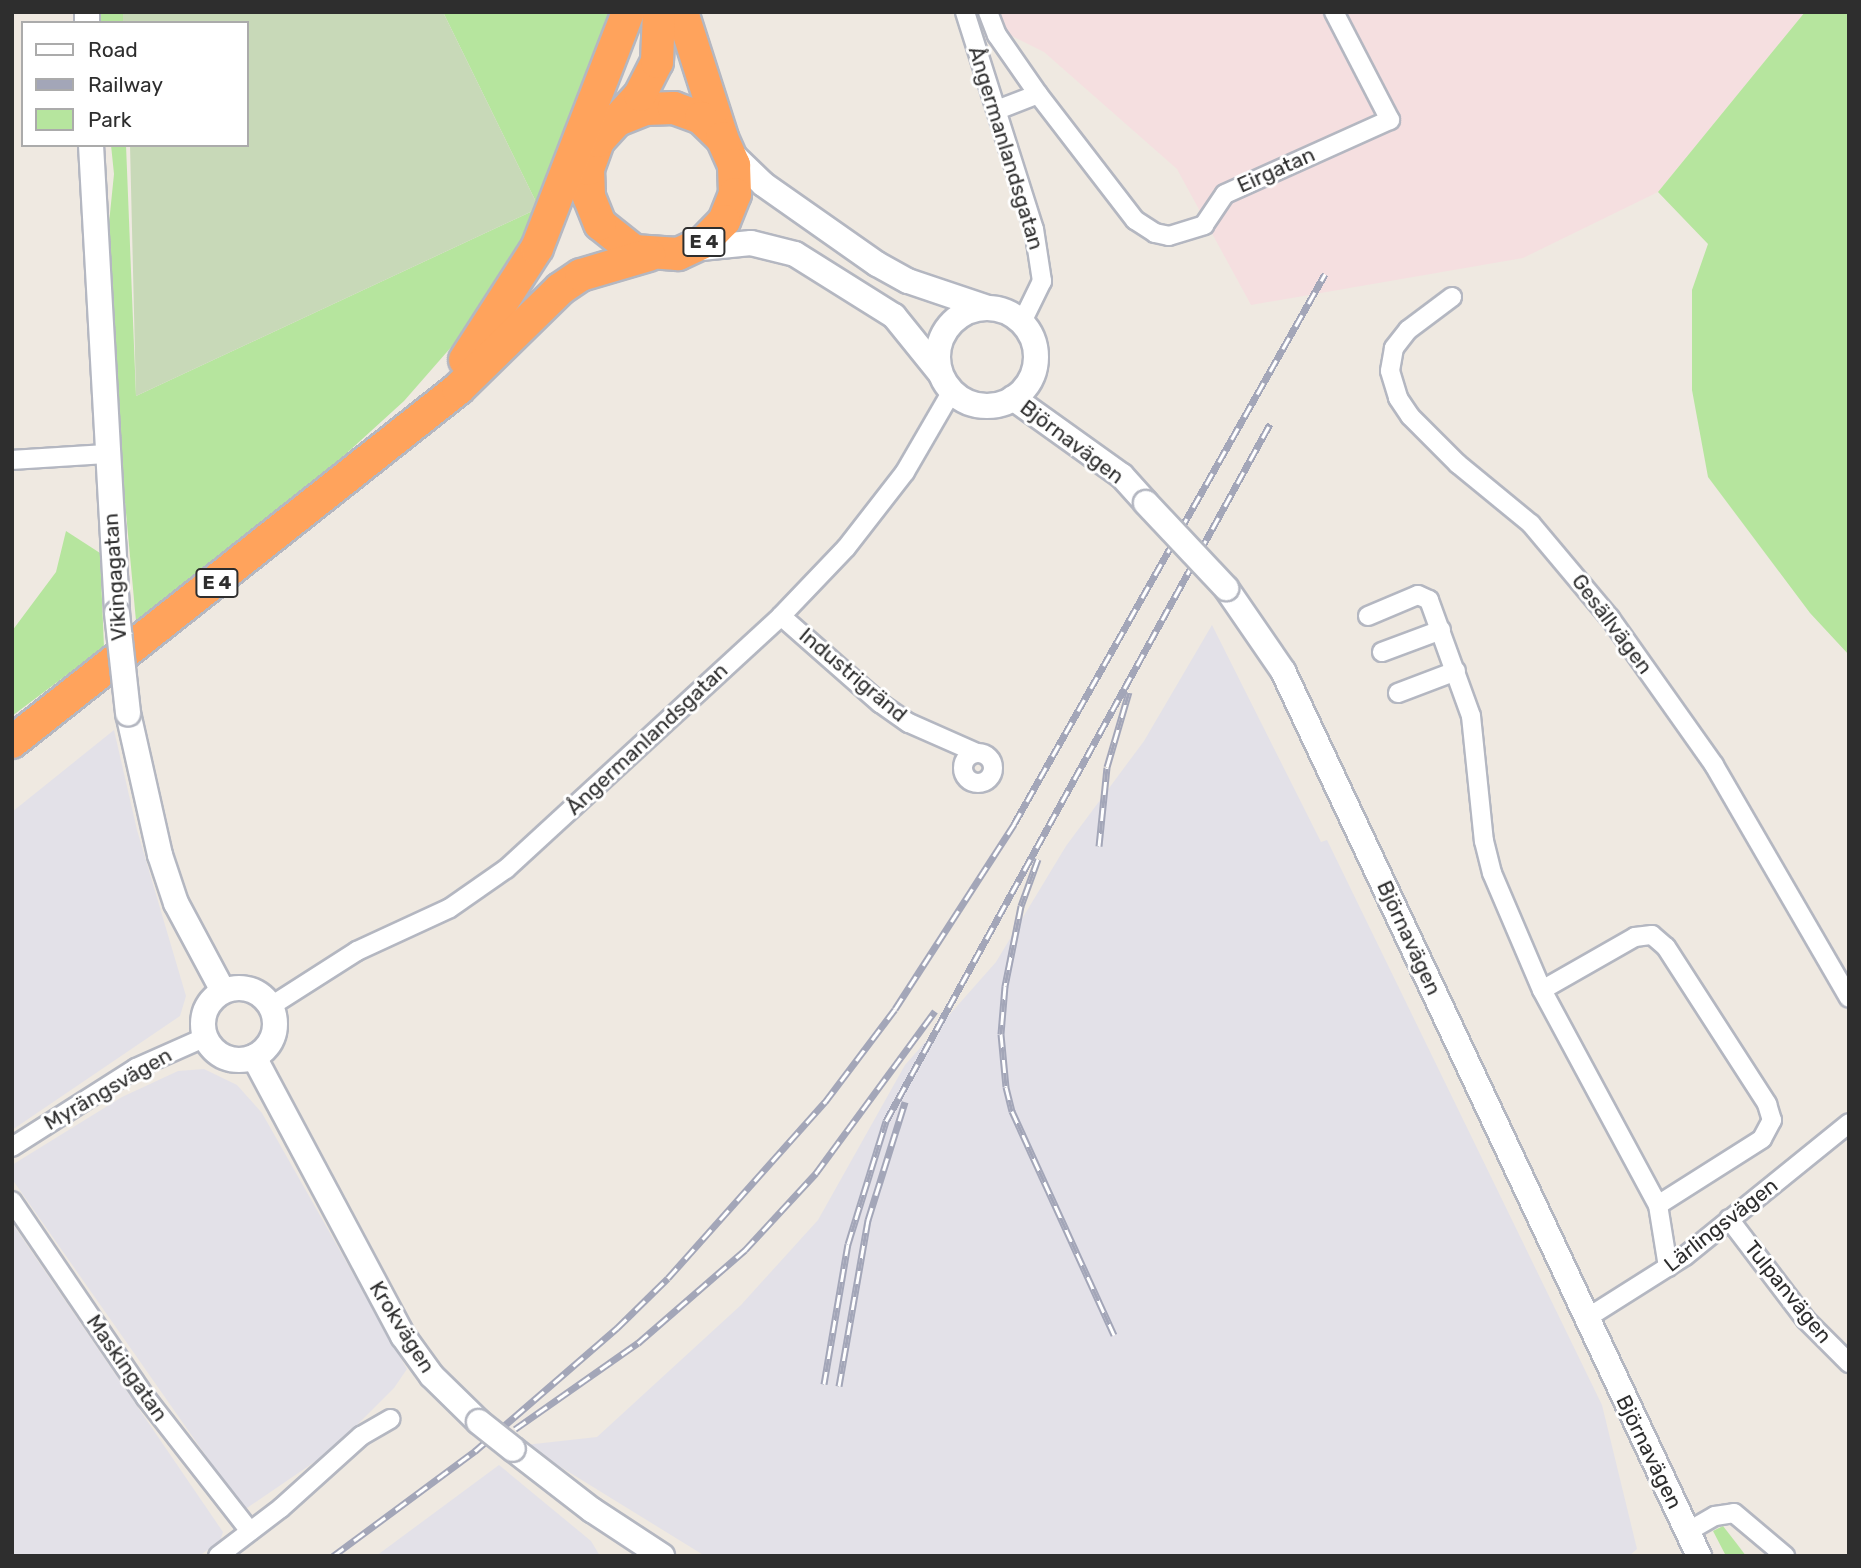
<!DOCTYPE html>
<html>
<head>
<meta charset="utf-8">
<style>
	body { margin:0 }
	#map { position:relative; width:1861px; height:1568px; overflow:hidden; background:#efe9e1; font-family:Rubik,sans-serif }
	div>[style] { position:absolute }
	.industrial>* { inset:0; background:#e3e1e8 }
	.medical>* { inset:0; background:#f5dfe0 }
	.green>* { inset:0; background:#b6e59e; transform-origin:0 0 }
	.cemetery>* { inset:0; background:#c8d9b8 }
	.roads { filter:drop-shadow(2px 0 #b4b7c1) drop-shadow(-2px 0 #b4b7c1) drop-shadow(0 2px #b4b7c1) drop-shadow(0 -2px #b4b7c1) }
	.street>* { height:18px; margin:-9px; padding:0 9px; transform-origin:9px; border-radius:9px; background:#fff }
	.street>.ring { margin:-9px; padding:0; box-sizing:content-box; background:none; border:18px solid #fff; border-radius:50% }
	.secondary>* { height:24px; margin:-12px; padding:0 12px; transform-origin:12px; border-radius:12px; background:#fff }
	.secondary>.ring { margin:-12px; padding:0; box-sizing:content-box; background:none; border:24px solid #fff; border-radius:50% }
	.highway>* { height:32px; margin:-16px; padding:0 16px; transform-origin:16px; border-radius:16px; background:#ffa35c }
	.rail>* { height:7px; margin-top:-3.5px; transform-origin:0; background:repeating-linear-gradient(90deg,#fff 0 13px,#a3a6b8 0 26px); box-sizing:border-box; border-block:2px solid #a3a6b8 }
	.bridges { filter:drop-shadow(2px 0 #b4b7c1) drop-shadow(-2px 0 #b4b7c1) drop-shadow(0 2px #b4b7c1) drop-shadow(0 -2px #b4b7c1) }
	.secondary-bridge>* { height:24px; margin:-12px; padding:0 12px; transform-origin:12px; border-radius:12px; background:#fff }
	span { translate:-50% -50%; white-space:nowrap; text-align:center; line-height:1.15; -webkit-text-stroke:6px #fff; paint-order:stroke }
	.shield-label span { padding:2px 5px; background:#fff; border:2px solid; border-radius:5px; -webkit-text-stroke-width:0 }
	.shield-label { font-size:19px; color:#2e2e2e; font-weight:700 }
	.street-label { font-size:21px; color:#2e2e2e }
	.frame { position:absolute; inset:0; border:14px solid #2e2e2e; pointer-events:none }
	.legend { position:absolute; left:21px; top:21px; width:228px; height:126px; box-sizing:border-box; background:#fff; border:2px solid #ababab; margin:0; padding:9px 12px; list-style:none; font-size:21px; color:#2e2e2e }
	.legend li { display:flex; align-items:center; gap:14px; height:35px }
	.legend b { width:35px; border:2px solid #ababab }
</style>
</head>
<body>
<div id="map">
	<div class="industrial">
		<i style="clip-path:polygon(1212px 625px,1321px 842px,1327px 840px,1602px 1405px,1637px 1549px,1629px 1556px,705px 1556px,525px 1445px,597px 1437px,741px 1305px,818px 1220px,905px 1065px,996px 962px,1066px 846px,1144px 741px)"></i>
		<i style="clip-path:polygon(114px 730px,137px 830px,186px 996px,180px 1016px,12px 1130px,12px 812px)"></i>
		<i style="clip-path:polygon(204px 1069px,237px 1085px,262px 1113px,407px 1369px,394px 1388px,332px 1450px,244px 1510px,12px 1179px,12px 1165px,122px 1097px,178px 1071px)"></i>
		<i style="clip-path:polygon(12px 1223px,223px 1532px,220px 1541px,199px 1556px,12px 1556px)"></i>
		<i style="clip-path:polygon(499px 1465px,591px 1541px,600px 1556px,376px 1556px)"></i>
	</div>
	<div class="medical">
		<i style="clip-path:polygon(999px 12px,1805px 12px,1658px 192px,1523px 258px,1251px 305px,1177px 169px,1044px 52px,1004px 32px)"></i>
	</div>
	<div class="green">
		<i style="left:101px;top:12px;width:22px;height:11px"></i>
		<i style="clip-path:polygon(443px 12px,621px 12px,583px 158px,488px 305px,404px 401px,326px 472px,136px 621px,119px 437px,109px 223px,114px 174px,111px 145px,126px 145px,136px 396px,539px 208px)"></i>
		<i style="clip-path:polygon(1805px 12px,1849px 12px,1849px 655px,1810px 613px,1708px 477px,1692px 390px,1692px 290px,1708px 244px,1658px 192px)"></i>
		<i style="clip-path:polygon(66px 531px,100px 553px,104px 647px,12px 716px,12px 631px,56px 572px)"></i>
		<i style="clip-path:polygon(1723px 1526px,1737px 1544px,1746px 1556px,1726px 1556px,1713px 1531px)"></i>
	</div>
	<div class="cemetery">
		<i style="clip-path:polygon(123px 12px,443px 12px,539px 208px,136px 396px,130px 145px,247px 145px,247px 23px,123px 23px)"></i>
	</div>
	<div class="roads">
		<div class="street">
			<i style="left:965px;top:12px;width:228px;rotate:72.4deg"></i>
			<i style="left:1034px;top:229px;width:53px;rotate:81.3deg"></i>
			<i style="left:1042px;top:281px;width:46px;rotate:116deg"></i>
			<i style="left:988px;top:12px;width:25px;rotate:69deg"></i>
			<i style="left:997px;top:35px;width:72px;rotate:55.2deg"></i>
			<i style="left:1038px;top:94px;width:159px;rotate:52.4deg"></i>
			<i style="left:1135px;top:220px;width:24px;rotate:33deg"></i>
			<i style="left:1155px;top:233px;width:14px;rotate:12deg"></i>
			<i style="left:1169px;top:236px;width:37px;rotate:-17deg"></i>
			<i style="left:1204px;top:225px;width:37px;rotate:-56deg"></i>
			<i style="left:1225px;top:194px;width:181px;rotate:-24.2deg"></i>
			<i style="left:1390px;top:120px;width:122px;rotate:-117.4deg"></i>
			<i style="left:997px;top:110px;width:44px;rotate:-21.3deg"></i>
			<i style="left:1452px;top:297px;width:55px;rotate:143.1deg"></i>
			<i style="left:1408px;top:330px;width:23px;rotate:128deg"></i>
			<i style="left:1394px;top:348px;width:23px;rotate:100deg"></i>
			<i style="left:1390px;top:371px;width:28px;rotate:73deg"></i>
			<i style="left:1398px;top:398px;width:22px;rotate:56deg"></i>
			<i style="left:1410px;top:416px;width:68px;rotate:45deg"></i>
			<i style="left:1458px;top:464px;width:94px;rotate:39.4deg"></i>
			<i style="left:1531px;top:524px;width:123px;rotate:50deg"></i>
			<i style="left:1610px;top:618px;width:180px;rotate:54.7deg"></i>
			<i style="left:1714px;top:765px;width:269px;rotate:59.9deg"></i>
			<i style="left:12px;top:460px;width:93px;rotate:-3.7deg"></i>
			<i style="left:781px;top:616px;width:132px;rotate:41.3deg"></i>
			<i style="left:880px;top:703px;width:35px;rotate:35deg"></i>
			<i style="left:909px;top:723px;width:74px;rotate:23.8deg"></i>
			<i style="left:1368px;top:616px;width:54px;rotate:-22.8deg"></i>
			<i style="left:1418px;top:595px;width:12px;rotate:24deg"></i>
			<i style="left:1429px;top:600px;width:123px;rotate:70.1deg"></i>
			<i style="left:1471px;top:716px;width:126px;rotate:84.1deg"></i>
			<i style="left:1484px;top:841px;width:33px;rotate:76deg"></i>
			<i style="left:1492px;top:873px;width:127px;rotate:66.9deg"></i>
			<i style="left:1542px;top:990px;width:244px;rotate:61.7deg"></i>
			<i style="left:1658px;top:1205px;width:63px;rotate:80.8deg"></i>
			<i style="left:1382px;top:652px;width:63px;rotate:-20.4deg"></i>
			<i style="left:1398px;top:693px;width:62px;rotate:-20.8deg"></i>
			<i class="ring" style="left:963px;top:753px;width:12px;height:12px"></i>
			<i style="left:1542px;top:990px;width:107px;rotate:-29.7deg"></i>
			<i style="left:1635px;top:937px;width:17px;rotate:-7deg"></i>
			<i style="left:1652px;top:935px;width:18px;rotate:41deg"></i>
			<i style="left:1666px;top:947px;width:187px;rotate:57.2deg"></i>
			<i style="left:1767px;top:1104px;width:17px;rotate:73deg"></i>
			<i style="left:1772px;top:1120px;width:21px;rotate:118deg"></i>
			<i style="left:1762px;top:1139px;width:123px;rotate:147.6deg"></i>
			<i style="left:271px;top:1006px;width:102px;rotate:-32.6deg"></i>
			<i style="left:357px;top:951px;width:102px;rotate:-24.8deg"></i>
			<i style="left:450px;top:908px;width:68px;rotate:-34.9deg"></i>
			<i style="left:506px;top:869px;width:374px;rotate:-42.6deg"></i>
			<i style="left:781px;top:616px;width:94px;rotate:-46.3deg"></i>
			<i style="left:846px;top:548px;width:96px;rotate:-52.2deg"></i>
			<i style="left:905px;top:472px;width:94px;rotate:-59.9deg"></i>
			<i style="left:12px;top:1147px;width:147px;rotate:-32.5deg"></i>
			<i style="left:136px;top:1068px;width:77px;rotate:-23.9deg"></i>
			<i style="left:12px;top:1201px;width:238px;rotate:55.8deg"></i>
			<i style="left:146px;top:1398px;width:169px;rotate:52deg"></i>
			<i style="left:1729px;top:1219px;width:127px;rotate:52.7deg"></i>
			<i style="left:1806px;top:1320px;width:61px;rotate:45deg"></i>
			<i style="left:1587px;top:1318px;width:116px;rotate:-32.3deg"></i>
			<i style="left:1685px;top:1256px;width:211px;rotate:-39deg"></i>
			<i style="left:1687px;top:1532px;width:32px;rotate:-30deg"></i>
			<i style="left:1715px;top:1516px;width:19px;rotate:-9deg"></i>
			<i style="left:1734px;top:1513px;width:67px;rotate:40.1deg"></i>
			<i style="left:218px;top:1556px;width:79px;rotate:-37.3deg"></i>
			<i style="left:281px;top:1508px;width:108px;rotate:-42deg"></i>
			<i style="left:361px;top:1436px;width:34px;rotate:-30deg"></i>
		</div>
		<div class="secondary">
			<i style="left:87px;top:23px;width:11px;rotate:-90deg"></i>
			<i style="left:91px;top:145px;width:469px;rotate:86.8deg"></i>
			<i style="left:729px;top:151px;width:47px;rotate:44.1deg"></i>
			<i style="left:763px;top:184px;width:139px;rotate:35.1deg"></i>
			<i style="left:877px;top:264px;width:35px;rotate:29deg"></i>
			<i style="left:908px;top:281px;width:84px;rotate:18.6deg"></i>
			<i style="left:691px;top:249px;width:60px;rotate:-5.7deg"></i>
			<i style="left:751px;top:243px;width:45px;rotate:14deg"></i>
			<i style="left:795px;top:254px;width:117px;rotate:32.1deg"></i>
			<i style="left:894px;top:316px;width:73px;rotate:51.1deg"></i>
			<i class="ring" style="left:938px;top:308px;width:74px;height:74px"></i>
			<i style="left:1013px;top:398px;width:134px;rotate:35.6deg"></i>
			<i style="left:1122px;top:476px;width:36px;rotate:48deg"></i>
			<i style="left:1226px;top:588px;width:101px;rotate:55.5deg"></i>
			<i style="left:1283px;top:671px;width:978px;rotate:64.82deg"></i>
			<i style="left:128px;top:713px;width:146px;rotate:77.3deg"></i>
			<i style="left:160px;top:855px;width:51px;rotate:71.6deg"></i>
			<i style="left:176px;top:903px;width:100px;rotate:61.9deg"></i>
			<i class="ring" style="left:203px;top:988px;width:48px;height:48px"></i>
			<i style="left:254px;top:1057px;width:316px;rotate:61.9deg"></i>
			<i style="left:403px;top:1336px;width:49px;rotate:54.1deg"></i>
			<i style="left:432px;top:1376px;width:66px;rotate:44.4deg"></i>
			<i style="left:513px;top:1449px;width:100px;rotate:37.7deg"></i>
			<i style="left:592px;top:1510px;width:84px;rotate:33.3deg"></i>
		</div>
		<div class="highway">
			<i style="left:682px;top:12px;width:131px;rotate:72.3deg"></i>
			<i style="left:618px;top:120px;width:29px;rotate:-22deg"></i>
			<i style="left:645px;top:109px;width:29px;rotate:-2deg"></i>
			<i style="left:674px;top:108px;width:29px;rotate:20deg"></i>
			<i style="left:701px;top:118px;width:29px;rotate:44deg"></i>
			<i style="left:722px;top:138px;width:30px;rotate:66deg"></i>
			<i style="left:734px;top:165px;width:29px;rotate:88deg"></i>
			<i style="left:735px;top:194px;width:29px;rotate:112deg"></i>
			<i style="left:724px;top:221px;width:29px;rotate:134deg"></i>
			<i style="left:704px;top:242px;width:29px;rotate:155deg"></i>
			<i style="left:678px;top:254px;width:44px;rotate:-176.1deg"></i>
			<i style="left:634px;top:251px;width:43px;rotate:-141.5deg"></i>
			<i style="left:600px;top:224px;width:29px;rotate:-112deg"></i>
			<i style="left:589px;top:197px;width:28px;rotate:-92deg"></i>
			<i style="left:588px;top:169px;width:30px;rotate:-70deg"></i>
			<i style="left:598px;top:141px;width:62px;rotate:-47.6deg"></i>
			<i style="left:640px;top:95px;width:37px;rotate:-63deg"></i>
			<i style="left:657px;top:62px;width:50px;rotate:-87.7deg"></i>
			<i style="left:465px;top:360px;width:133px;rotate:-57.3deg"></i>
			<i style="left:537px;top:248px;width:253px;rotate:-68.9deg"></i>
			<i style="left:12px;top:742px;width:569px;rotate:-38.36deg"></i>
			<i style="left:458px;top:389px;width:143px;rotate:-44.4deg"></i>
			<i style="left:560px;top:289px;width:25px;rotate:-34deg"></i>
			<i style="left:581px;top:275px;width:71px;rotate:-16.4deg"></i>
		</div>
	</div>
	<div class="rail">
		<i style="left:1099px;top:846px;width:79px;rotate:-84.2deg"></i>
		<i style="left:1107px;top:767px;width:78px;rotate:-73.7deg"></i>
		<i style="left:1038px;top:859px;width:50px;rotate:109.9deg"></i>
		<i style="left:1021px;top:906px;width:82px;rotate:101.3deg"></i>
		<i style="left:1005px;top:986px;width:48px;rotate:94.8deg"></i>
		<i style="left:1001px;top:1034px;width:53px;rotate:84.6deg"></i>
		<i style="left:1006px;top:1087px;width:25px;rotate:76deg"></i>
		<i style="left:1012px;top:1111px;width:246px;rotate:65.5deg"></i>
		<i style="left:824px;top:1384px;width:142px;rotate:-80.3deg"></i>
		<i style="left:848px;top:1244px;width:129px;rotate:-72.8deg"></i>
		<i style="left:886px;top:1121px;width:796px;rotate:-61.15deg"></i>
		<i style="left:839px;top:1386px;width:169px;rotate:-80.1deg"></i>
		<i style="left:868px;top:1220px;width:124px;rotate:-72.6deg"></i>
		<i style="left:515px;top:1429px;width:150px;rotate:-35deg"></i>
		<i style="left:638px;top:1343px;width:142px;rotate:-41deg"></i>
		<i style="left:745px;top:1250px;width:105px;rotate:-47.3deg"></i>
		<i style="left:816px;top:1173px;width:201px;rotate:-53.7deg"></i>
		<i style="left:333px;top:1556px;width:177px;rotate:-36.5deg"></i>
		<i style="left:475px;top:1451px;width:188px;rotate:-40.9deg"></i>
		<i style="left:617px;top:1328px;width:71px;rotate:-44.4deg"></i>
		<i style="left:668px;top:1278px;width:236px;rotate:-48.3deg"></i>
		<i style="left:825px;top:1102px;width:116px;rotate:-53deg"></i>
		<i style="left:895px;top:1009px;width:220px;rotate:-57.2deg"></i>
		<i style="left:1014px;top:824px;width:632px;rotate:-60.51deg"></i>
	</div>
	<div class="bridges">
		<div class="secondary-bridge">
			<i style="left:1146px;top:503px;width:117px;rotate:46.7deg"></i>
			<i style="left:117px;top:613px;width:101px;rotate:83.7deg"></i>
			<i style="left:479px;top:1422px;width:43px;rotate:38.5deg"></i>
		</div>
	</div>
	<div class="shield-label">
		<span style="left:704px;top:242px">E 4</span>
		<span style="left:217px;top:583px">E 4</span>
	</div>
	<div class="street-label">
		<span style="left:1006px;top:148px;rotate:73deg">Ångermanlandsgatan</span>
		<span style="left:1276px;top:170px;rotate:-24deg">Eirgatan</span>
		<span style="left:1072px;top:442px;rotate:37deg">Björnavägen</span>
		<span style="left:115px;top:577px;rotate:-94deg">Vikingagatan</span>
		<span style="left:1612px;top:624px;rotate:53deg">Gesällvägen</span>
		<span style="left:853px;top:675px;rotate:40deg">Industrigränd</span>
		<span style="left:647px;top:739px;rotate:-43deg">Ångermanlandsgatan</span>
		<span style="left:1409px;top:938px;rotate:65deg">Björnavägen</span>
		<span style="left:108px;top:1089px;rotate:-30deg">Myrängsvägen</span>
		<span style="left:1721px;top:1225px;rotate:-38deg">Lärlingsvägen</span>
		<span style="left:1788px;top:1292px;rotate:51deg">Tulpanvägen</span>
		<span style="left:402px;top:1327px;rotate:58deg">Krokvägen</span>
		<span style="left:127px;top:1368px;rotate:55deg">Maskingatan</span>
		<span style="left:1649px;top:1452px;rotate:64deg">Björnavägen</span>
	</div>
	<div class="frame"></div>
	<ul class="legend">
	<li><b style="height:9px;background:#fff"></b>Road</li>
	<li><b style="height:9px;background:#a3a6b8"></b>Railway</li>
	<li><b style="height:19px;background:#b6e59e"></b>Park</li>
	</ul>
</div>
</body>
</html>
